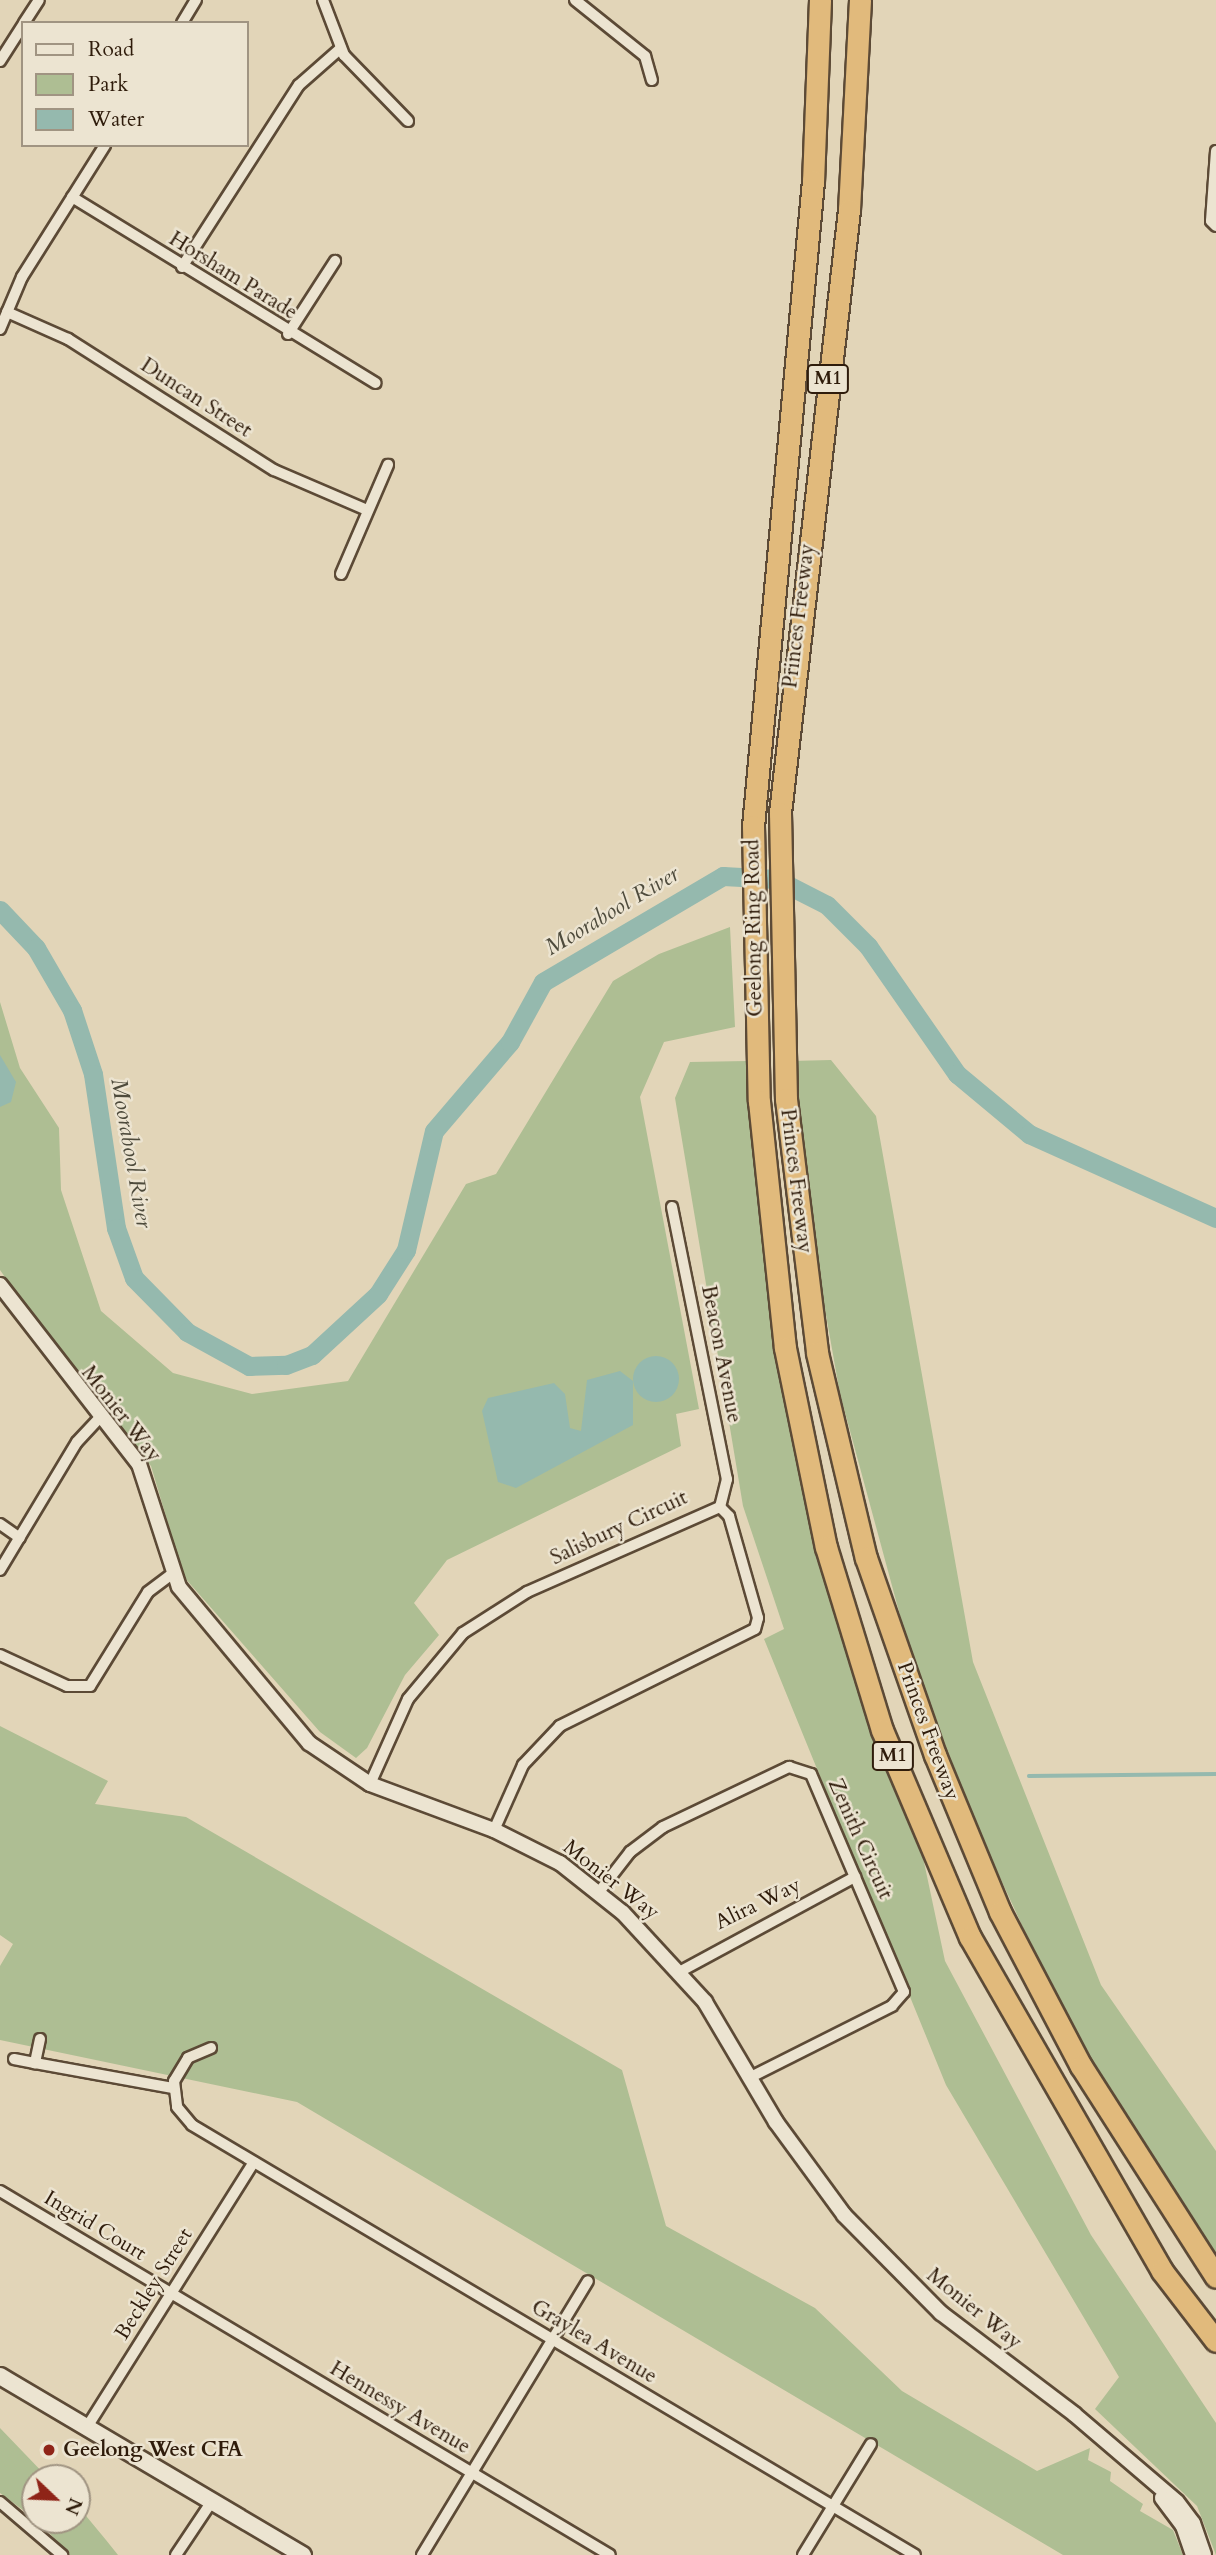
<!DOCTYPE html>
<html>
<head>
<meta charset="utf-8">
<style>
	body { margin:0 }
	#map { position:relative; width:1216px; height:2555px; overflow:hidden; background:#e2d5b8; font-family:Cardo,serif }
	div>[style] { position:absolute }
	.green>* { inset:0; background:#aebe93 }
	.water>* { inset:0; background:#95b9ae }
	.round { border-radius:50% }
	.stream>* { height:3.5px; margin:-1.75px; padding:0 1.75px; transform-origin:1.75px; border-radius:1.75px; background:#95b9ae }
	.river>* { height:19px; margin:-9.5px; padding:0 9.5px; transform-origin:9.5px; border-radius:9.5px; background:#95b9ae }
	.roads { filter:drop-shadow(2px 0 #5c4a36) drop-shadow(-2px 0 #5c4a36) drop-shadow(0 2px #5c4a36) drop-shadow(0 -2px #5c4a36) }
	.minor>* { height:10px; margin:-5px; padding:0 5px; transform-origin:5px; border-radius:5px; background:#ece4d1 }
	.tertiary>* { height:14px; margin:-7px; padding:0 7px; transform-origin:7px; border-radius:7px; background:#ece4d1 }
	.secondary>* { height:16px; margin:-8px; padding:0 8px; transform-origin:8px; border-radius:8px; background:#ece4d1 }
	.motorway>* { height:21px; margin:-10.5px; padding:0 10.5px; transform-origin:10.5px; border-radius:10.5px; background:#e1ba7c }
	.dots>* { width:19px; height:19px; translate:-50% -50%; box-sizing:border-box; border:4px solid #ece4d1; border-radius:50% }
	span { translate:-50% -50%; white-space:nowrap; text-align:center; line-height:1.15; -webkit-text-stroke:5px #ece4d1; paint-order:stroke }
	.shield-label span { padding:2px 5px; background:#ece4d1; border:2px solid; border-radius:5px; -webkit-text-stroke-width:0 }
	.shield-label { font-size:19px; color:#2f1c0b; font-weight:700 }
	.street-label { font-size:21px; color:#2f1c0b }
	.poi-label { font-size:21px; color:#2f1c0b; font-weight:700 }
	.left { translate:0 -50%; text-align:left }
	.water-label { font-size:23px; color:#4e4b3c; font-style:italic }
	.legend { position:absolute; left:21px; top:21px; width:228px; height:126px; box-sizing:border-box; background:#ece4d1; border:2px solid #a09482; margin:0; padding:9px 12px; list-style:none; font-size:21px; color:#2f1c0b }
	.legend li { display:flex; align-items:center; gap:14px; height:35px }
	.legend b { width:35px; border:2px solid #a09482 }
	.north { position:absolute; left:21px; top:2464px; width:70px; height:70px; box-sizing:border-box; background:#ece4d1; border:2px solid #a09482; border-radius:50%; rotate:113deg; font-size:19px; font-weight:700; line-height:28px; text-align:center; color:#2f1c0b }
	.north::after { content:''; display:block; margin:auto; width:24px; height:32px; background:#8f2418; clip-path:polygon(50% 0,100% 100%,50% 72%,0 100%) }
</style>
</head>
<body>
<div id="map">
	<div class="green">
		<i style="clip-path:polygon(730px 927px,735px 1027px,664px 1042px,640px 1097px,699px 1409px,676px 1414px,681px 1446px,447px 1560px,414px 1603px,439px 1635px,405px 1675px,367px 1748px,356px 1758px,320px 1732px,184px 1577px,151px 1466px,69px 1368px,0 1270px,0 1002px,20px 1068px,59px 1128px,61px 1190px,101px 1311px,173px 1373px,252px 1394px,348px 1381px,466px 1184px,496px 1174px,613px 981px,659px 954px)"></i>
		<i style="clip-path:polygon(831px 1060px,876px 1116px,973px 1662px,1101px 1985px,1216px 2151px,1216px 2262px,1110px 2097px,1045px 1975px,972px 1817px,907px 1641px,840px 1394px,812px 1236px,791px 1061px)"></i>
		<i style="clip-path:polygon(747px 1061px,760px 1209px,802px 1453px,921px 1848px,945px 1961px,1091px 2235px,1216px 2423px,1216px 2555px,1197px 2506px,1095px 2409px,1119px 2377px,946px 2085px,764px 1639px,784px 1629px,743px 1506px,675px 1098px,690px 1062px)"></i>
		<i style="clip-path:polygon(0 1726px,108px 1781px,95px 1804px,186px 1817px,622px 2070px,666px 2226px,815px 2308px,902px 2391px,1037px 2471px,1090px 2448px,1088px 2460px,1111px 2472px,1110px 2481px,1143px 2504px,1140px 2511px,1173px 2530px,1183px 2555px,1063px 2555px,297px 2102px,0 2040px,0 1966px,13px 1944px,0 1935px)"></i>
		<i style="clip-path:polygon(0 2428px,48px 2478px,35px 2478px,35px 2519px,0 2493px)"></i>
		<i style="clip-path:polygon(77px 2505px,106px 2540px,118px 2555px,70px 2555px,37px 2520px,77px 2520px)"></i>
	</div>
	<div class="water">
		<i style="clip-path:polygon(0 1055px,16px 1082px,11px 1102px,0 1107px)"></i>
		<i class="round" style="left:633px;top:1356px;width:46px;height:46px"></i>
		<i style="clip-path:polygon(620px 1371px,633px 1381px,633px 1425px,516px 1488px,498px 1482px,482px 1411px,488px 1398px,554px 1383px,565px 1394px,570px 1428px,581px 1431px,587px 1380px)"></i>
	</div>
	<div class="stream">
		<i style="left:1029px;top:1776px;width:187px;rotate:-0.6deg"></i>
	</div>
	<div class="river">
		<i style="left:0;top:910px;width:52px;rotate:46.5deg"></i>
		<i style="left:36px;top:948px;width:72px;rotate:59.9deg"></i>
		<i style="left:72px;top:1010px;width:67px;rotate:71.8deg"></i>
		<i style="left:93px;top:1074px;width:156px;rotate:81.5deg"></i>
		<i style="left:116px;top:1228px;width:53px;rotate:70.2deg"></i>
		<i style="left:134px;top:1278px;width:76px;rotate:45.5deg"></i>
		<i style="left:187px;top:1332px;width:71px;rotate:28.7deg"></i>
		<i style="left:249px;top:1366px;width:37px;rotate:-2deg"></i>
		<i style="left:286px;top:1365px;width:28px;rotate:-21deg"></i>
		<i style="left:312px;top:1355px;width:90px;rotate:-42.7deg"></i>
		<i style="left:378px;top:1294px;width:52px;rotate:-57.5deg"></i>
		<i style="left:406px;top:1250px;width:122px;rotate:-76.8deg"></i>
		<i style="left:434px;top:1131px;width:117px;rotate:-49.5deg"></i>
		<i style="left:510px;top:1042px;width:68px;rotate:-61.2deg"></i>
		<i style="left:543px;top:982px;width:209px;rotate:-30.5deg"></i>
		<i style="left:723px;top:876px;width:53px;rotate:3.2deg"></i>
		<i style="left:776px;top:879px;width:57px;rotate:27deg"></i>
		<i style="left:827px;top:905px;width:58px;rotate:45deg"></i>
		<i style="left:868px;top:946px;width:156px;rotate:55.2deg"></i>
		<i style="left:957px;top:1074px;width:94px;rotate:39.8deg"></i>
		<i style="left:1029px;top:1134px;width:205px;rotate:24.2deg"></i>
	</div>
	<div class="roads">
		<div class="minor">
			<i style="left:323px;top:0;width:59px;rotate:69.1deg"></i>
			<i style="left:344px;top:55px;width:92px;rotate:45.9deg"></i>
			<i style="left:575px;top:0;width:90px;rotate:38.7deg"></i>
			<i style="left:645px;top:56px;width:25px;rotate:74deg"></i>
			<i style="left:24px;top:23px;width:27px;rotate:-57deg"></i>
			<i style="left:182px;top:23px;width:27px;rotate:-59deg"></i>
			<i style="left:0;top:61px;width:43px;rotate:-57.4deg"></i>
			<i style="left:1216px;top:151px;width:70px;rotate:94.1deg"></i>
			<i style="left:1211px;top:221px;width:7px;rotate:45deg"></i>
			<i style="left:72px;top:197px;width:356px;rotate:31.5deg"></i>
			<i style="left:182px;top:267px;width:216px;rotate:-57.3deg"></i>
			<i style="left:299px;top:85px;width:56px;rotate:-41.4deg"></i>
			<i style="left:7px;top:312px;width:67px;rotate:23.9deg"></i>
			<i style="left:68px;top:339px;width:244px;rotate:32.5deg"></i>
			<i style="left:274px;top:470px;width:101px;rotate:23.3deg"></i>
			<i style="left:0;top:329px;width:56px;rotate:-67.1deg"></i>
			<i style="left:22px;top:277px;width:156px;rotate:-57.8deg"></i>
			<i style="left:288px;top:334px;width:87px;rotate:-57.2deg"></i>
			<i style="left:341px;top:574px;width:119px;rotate:-66.7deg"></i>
			<i style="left:672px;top:1207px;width:278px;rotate:78.6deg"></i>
			<i style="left:727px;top:1479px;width:29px;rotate:104deg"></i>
			<i style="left:0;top:1524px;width:24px;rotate:35deg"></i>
			<i style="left:0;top:1570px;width:149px;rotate:-59deg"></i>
			<i style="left:77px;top:1442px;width:34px;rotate:-47deg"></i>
			<i style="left:0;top:1655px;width:74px;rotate:24.8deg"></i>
			<i style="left:67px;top:1686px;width:23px"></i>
			<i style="left:90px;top:1686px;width:110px;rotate:-58.3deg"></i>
			<i style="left:148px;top:1592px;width:30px;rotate:-37deg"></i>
			<i style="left:370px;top:1784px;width:93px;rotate:-65.9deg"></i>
			<i style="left:408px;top:1699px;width:86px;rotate:-50.2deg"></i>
			<i style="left:463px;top:1633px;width:76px;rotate:-32.6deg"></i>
			<i style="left:527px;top:1592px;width:211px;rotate:-23.8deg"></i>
			<i style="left:720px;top:1507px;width:13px;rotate:45deg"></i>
			<i style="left:729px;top:1516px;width:106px;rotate:74.1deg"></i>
			<i style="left:758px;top:1618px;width:11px;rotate:105deg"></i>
			<i style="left:755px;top:1629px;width:218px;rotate:153.6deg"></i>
			<i style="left:560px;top:1726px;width:54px;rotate:133.5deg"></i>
			<i style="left:523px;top:1765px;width:71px;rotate:114deg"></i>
			<i style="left:599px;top:1892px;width:51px;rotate:-52.2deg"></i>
			<i style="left:630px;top:1852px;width:41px;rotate:-37.1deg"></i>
			<i style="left:663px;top:1827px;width:140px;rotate:-25.5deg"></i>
			<i style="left:789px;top:1767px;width:23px;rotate:18deg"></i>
			<i style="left:811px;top:1774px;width:237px;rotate:66.9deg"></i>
			<i style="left:904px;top:1992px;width:18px;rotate:131deg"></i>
			<i style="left:892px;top:2006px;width:158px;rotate:153.3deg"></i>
			<i style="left:681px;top:1971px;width:198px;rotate:-28.4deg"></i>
			<i style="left:40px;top:2039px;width:25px;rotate:102deg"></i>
			<i style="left:35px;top:2063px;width:140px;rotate:10.3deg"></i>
			<i style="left:211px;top:2048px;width:25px;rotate:157deg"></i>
			<i style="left:188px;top:2058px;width:27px;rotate:121deg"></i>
			<i style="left:174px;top:2081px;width:26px;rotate:83deg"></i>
			<i style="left:177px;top:2107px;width:23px;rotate:50deg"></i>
			<i style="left:192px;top:2125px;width:841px;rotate:30.74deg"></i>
			<i style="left:14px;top:2059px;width:21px;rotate:11deg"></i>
			<i style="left:0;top:2191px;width:710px;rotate:30.83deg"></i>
			<i style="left:87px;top:2427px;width:313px;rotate:-57.8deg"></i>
			<i style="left:0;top:2502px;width:82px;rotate:40.5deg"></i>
			<i style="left:176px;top:2555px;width:65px;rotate:-56.3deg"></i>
			<i style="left:422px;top:2555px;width:320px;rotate:-58.8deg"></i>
			<i style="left:803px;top:2555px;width:130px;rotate:-58.5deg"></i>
		</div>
		<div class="tertiary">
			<i style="left:0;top:1285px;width:227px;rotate:52.2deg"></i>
			<i style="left:139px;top:1464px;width:129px;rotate:72deg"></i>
			<i style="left:179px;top:1587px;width:203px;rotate:50.2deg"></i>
			<i style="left:309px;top:1743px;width:73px;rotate:33.9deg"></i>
			<i style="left:370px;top:1784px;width:132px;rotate:20.4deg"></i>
			<i style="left:494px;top:1830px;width:74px;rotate:26.6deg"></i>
			<i style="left:560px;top:1863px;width:80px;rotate:38.4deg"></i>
			<i style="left:623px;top:1913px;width:121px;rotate:47.3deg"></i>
			<i style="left:705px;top:2002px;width:139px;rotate:59.4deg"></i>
			<i style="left:776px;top:2122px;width:115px;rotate:53.8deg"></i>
			<i style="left:844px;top:2215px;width:138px;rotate:45.3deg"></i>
			<i style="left:941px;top:2313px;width:167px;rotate:37.2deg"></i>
			<i style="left:1074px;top:2414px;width:135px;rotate:40.5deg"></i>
			<i style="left:1177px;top:2502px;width:26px;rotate:53deg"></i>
			<i style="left:1193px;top:2523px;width:34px;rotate:71deg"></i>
			<i style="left:1162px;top:2498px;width:35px;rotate:53deg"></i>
			<i style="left:1183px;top:2526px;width:31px;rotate:71deg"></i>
		</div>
		<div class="secondary">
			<i style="left:0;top:2376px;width:352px;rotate:30.6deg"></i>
		</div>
		<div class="motorway">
			<i style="left:820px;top:0;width:181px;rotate:92.2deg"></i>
			<i style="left:813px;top:181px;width:648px;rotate:95.31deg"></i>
			<i style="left:753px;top:826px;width:275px;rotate:88.8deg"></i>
			<i style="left:759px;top:1101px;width:248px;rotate:84deg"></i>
			<i style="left:785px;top:1348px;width:203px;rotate:78.4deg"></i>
			<i style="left:826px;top:1547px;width:191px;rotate:73deg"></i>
			<i style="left:882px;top:1730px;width:225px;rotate:67deg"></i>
			<i style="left:970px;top:1937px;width:385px;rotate:60.1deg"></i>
			<i style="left:1162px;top:2271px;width:88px;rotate:52.4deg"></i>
			<i style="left:860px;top:0;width:210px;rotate:93deg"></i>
			<i style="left:849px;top:210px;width:607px;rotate:96.53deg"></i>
			<i style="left:780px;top:813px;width:286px;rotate:88.8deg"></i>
			<i style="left:786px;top:1099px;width:256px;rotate:83deg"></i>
			<i style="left:817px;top:1353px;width:211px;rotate:76.6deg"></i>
			<i style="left:866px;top:1558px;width:209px;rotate:70.7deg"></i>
			<i style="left:935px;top:1755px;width:170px;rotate:67.5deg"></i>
			<i style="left:1000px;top:1912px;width:174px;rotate:62.3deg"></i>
			<i style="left:1081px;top:2066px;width:250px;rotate:57.4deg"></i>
		</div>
	</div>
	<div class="dots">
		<i style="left:49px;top:2450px;background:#8f2418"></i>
	</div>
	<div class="shield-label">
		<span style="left:828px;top:379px">M1</span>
		<span style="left:893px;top:1756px">M1</span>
	</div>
	<div class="street-label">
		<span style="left:233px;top:276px;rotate:32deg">Horsham Parade</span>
		<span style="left:196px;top:398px;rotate:33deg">Duncan Street</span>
		<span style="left:799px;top:616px;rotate:-83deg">Princes Freeway</span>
		<span style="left:754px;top:928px;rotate:-91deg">Geelong Ring Road</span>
		<span style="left:796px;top:1181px;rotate:83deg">Princes Freeway</span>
		<span style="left:721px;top:1354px;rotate:79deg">Beacon Avenue</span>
		<span style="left:121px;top:1414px;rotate:52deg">Monier Way</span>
		<span style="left:619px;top:1528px;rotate:-25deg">Salisbury Circuit</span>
		<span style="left:928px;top:1731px;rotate:70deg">Princes Freeway</span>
		<span style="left:860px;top:1839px;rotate:66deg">Zenith Circuit</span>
		<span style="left:611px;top:1880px;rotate:38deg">Monier Way</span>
		<span style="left:758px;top:1904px;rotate:-26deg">Alira Way</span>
		<span style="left:95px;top:2226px;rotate:31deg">Ingrid Court</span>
		<span style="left:154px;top:2284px;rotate:-58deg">Beckley Street</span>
		<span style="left:974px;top:2309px;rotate:39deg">Monier Way</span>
		<span style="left:594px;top:2342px;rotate:31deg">Graylea Avenue</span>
		<span style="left:400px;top:2408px;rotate:31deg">Hennessy Avenue</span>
	</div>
	<div class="poi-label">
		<span class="left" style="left:63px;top:2450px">Geelong West CFA</span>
	</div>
	<div class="water-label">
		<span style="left:612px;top:911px;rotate:-31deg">Moorabool River</span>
		<span style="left:131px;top:1153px;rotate:80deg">Moorabool River</span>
	</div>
	<ul class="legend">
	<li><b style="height:9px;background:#ece4d1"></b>Road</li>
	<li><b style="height:19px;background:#aebe93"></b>Park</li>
	<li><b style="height:19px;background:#95b9ae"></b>Water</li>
	</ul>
	<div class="north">N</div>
</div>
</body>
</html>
